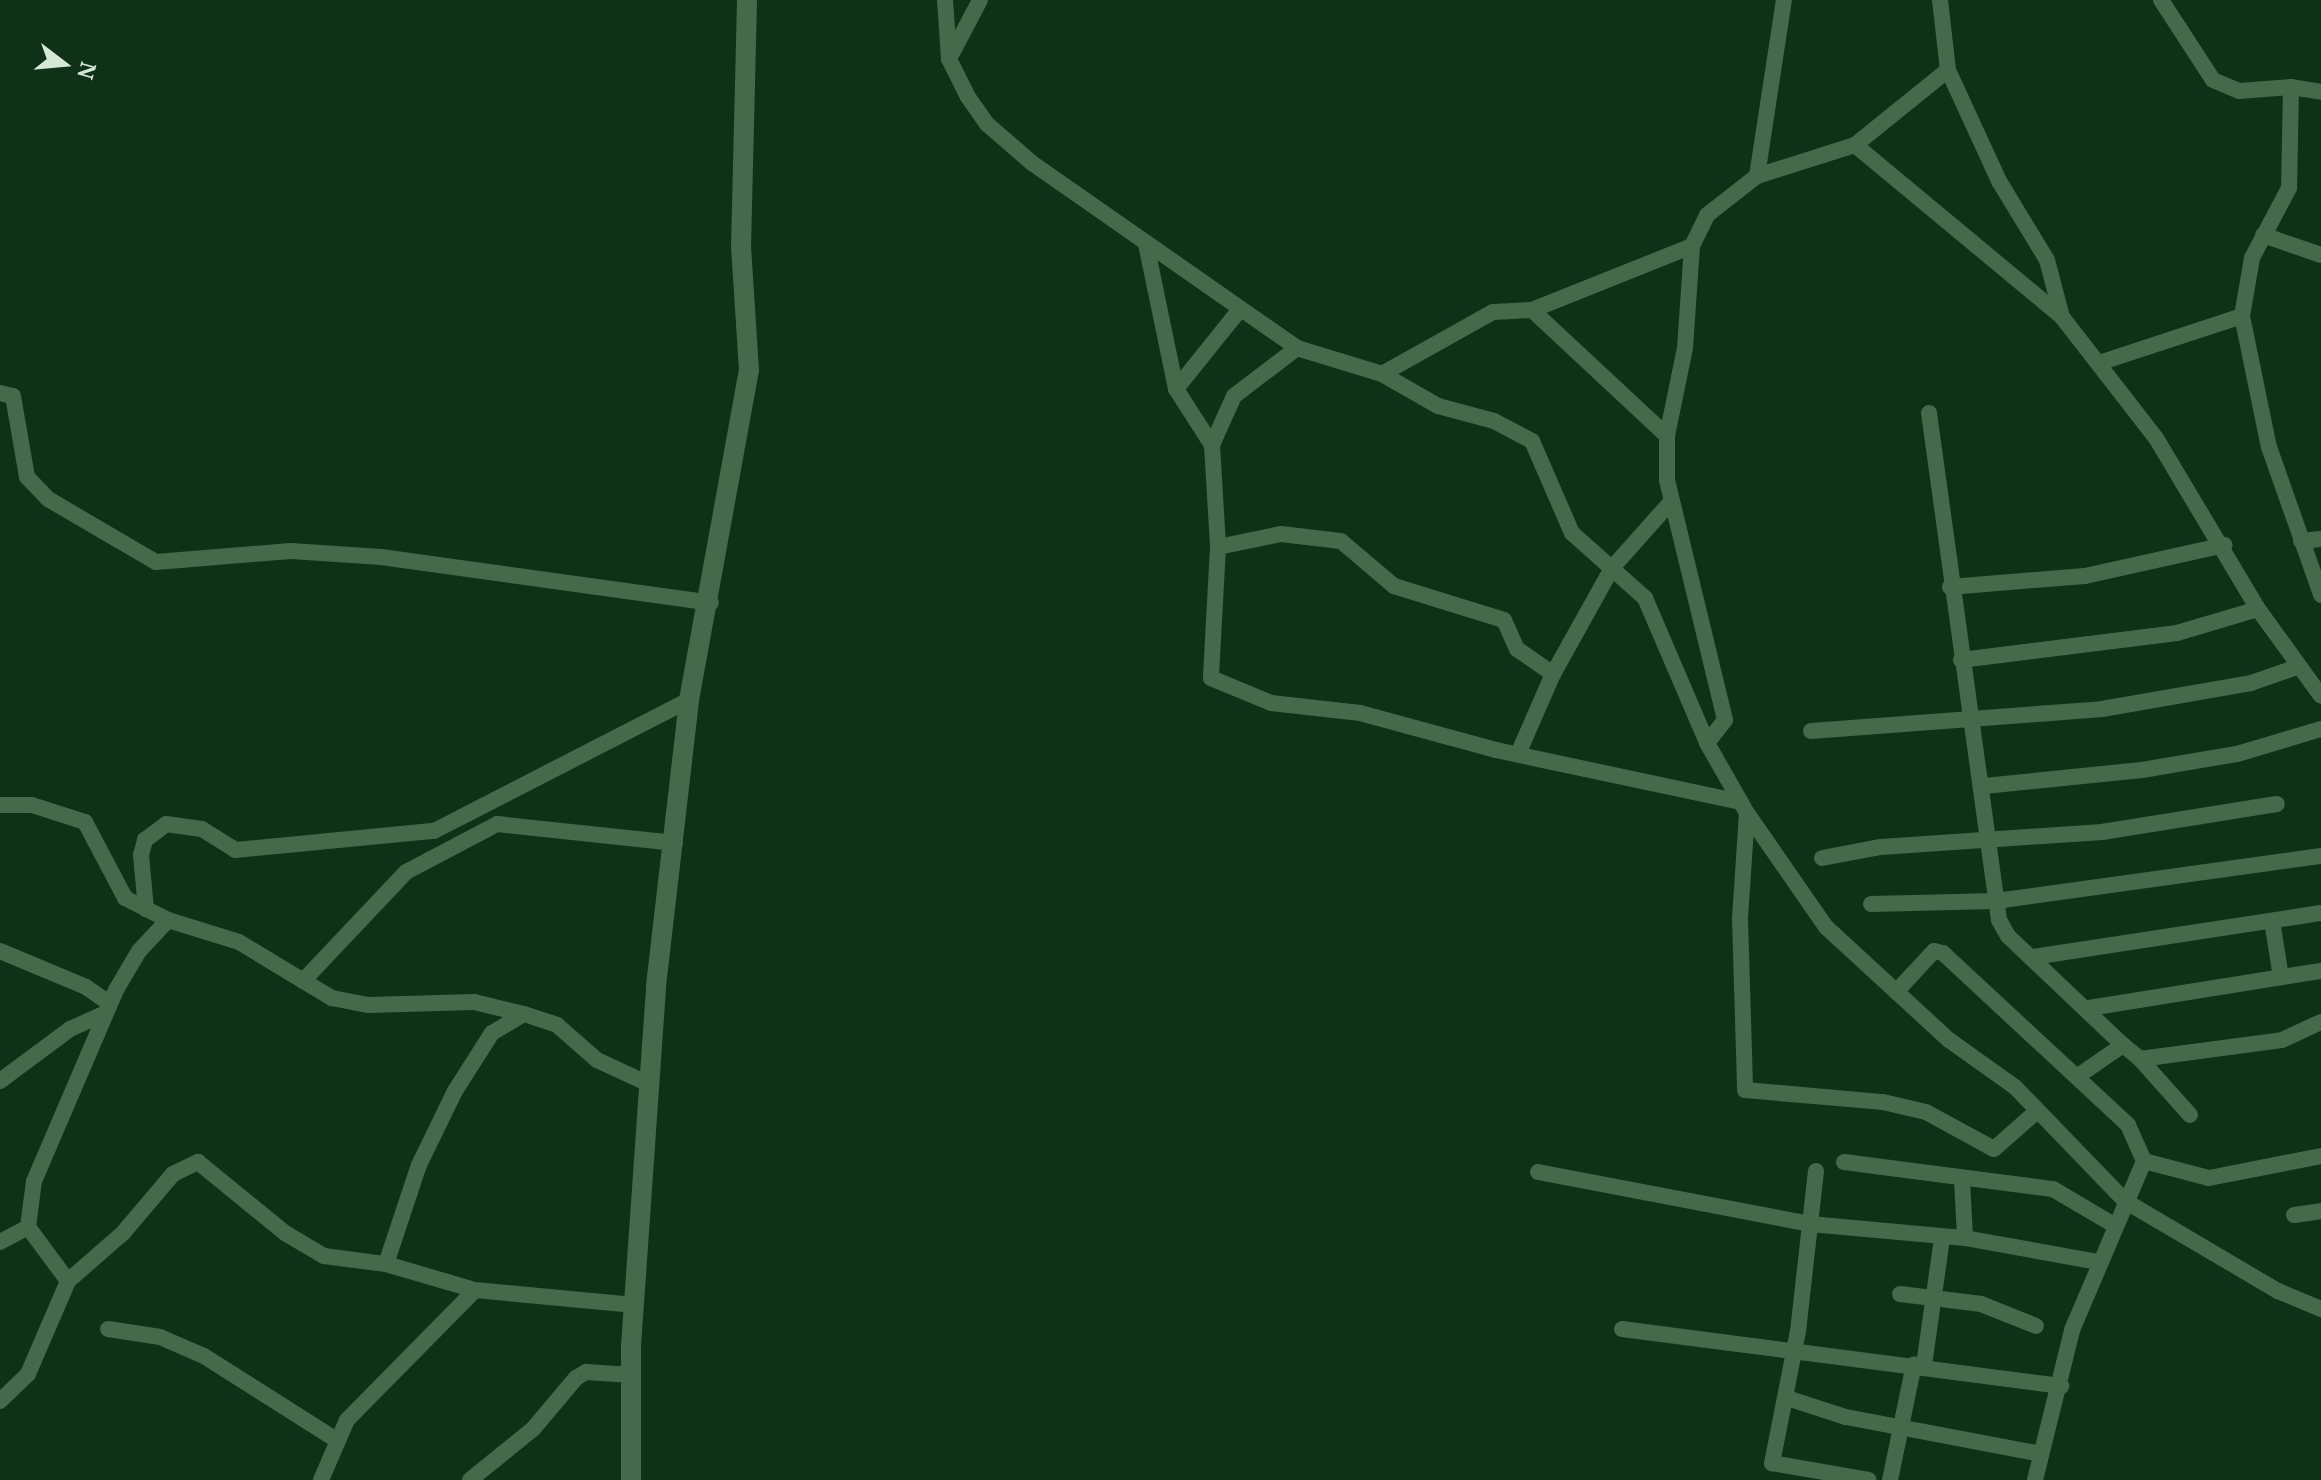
<!DOCTYPE html>
<html>
<head>
<meta charset="utf-8">
<style>
	body { margin:0 }
	#map { position:relative; width:2321px; height:1480px; overflow:hidden; background:#0f3117; font-family:"PT Serif",serif }
	div>[style] { position:absolute }
	.minor>* { height:16px; margin:-8px; padding:0 8px; transform-origin:8px; border-radius:8px; background:#46684b }
	.tertiary>* { height:20px; margin:-10px; padding:0 10px; transform-origin:10px; border-radius:10px; background:#46684b }
	span { translate:-50% -50%; white-space:nowrap; text-align:center; line-height:1.15; -webkit-text-stroke:6px #0f3117; paint-order:stroke }
	.north { position:absolute; left:24px; top:24px; width:80px; height:80px; -webkit-text-stroke:6px #0f3117; paint-order:stroke; rotate:106deg; font-size:22px; font-weight:700; line-height:32px; text-align:center; color:#d5e8d7 }
	.north::after { content:''; display:block; margin:auto; width:28px; height:36px; background:#d5e8d7; clip-path:polygon(50% 0,100% 100%,50% 72%,0 100%) }
</style>
</head>
<body>
<div id="map">
	<div class="minor">
		<i style="left:945px;top:0;width:59px;rotate:86.1deg"></i>
		<i style="left:949px;top:59px;width:42px;rotate:63.4deg"></i>
		<i style="left:968px;top:97px;width:33px;rotate:55deg"></i>
		<i style="left:987px;top:124px;width:60px;rotate:40.9deg"></i>
		<i style="left:1032px;top:163px;width:323px;rotate:34.9deg"></i>
		<i style="left:1297px;top:348px;width:89px;rotate:17deg"></i>
		<i style="left:1382px;top:374px;width:64px;rotate:29.7deg"></i>
		<i style="left:1438px;top:406px;width:58px;rotate:15deg"></i>
		<i style="left:1494px;top:421px;width:43px;rotate:27.8deg"></i>
		<i style="left:1532px;top:441px;width:100px;rotate:66.5deg"></i>
		<i style="left:1572px;top:533px;width:98px;rotate:41.7deg"></i>
		<i style="left:1645px;top:598px;width:158px;rotate:66.8deg"></i>
		<i style="left:1707px;top:743px;width:81px;rotate:60.3deg"></i>
		<i style="left:1747px;top:813px;width:139px;rotate:55.3deg"></i>
		<i style="left:1826px;top:927px;width:167px;rotate:42.6deg"></i>
		<i style="left:1949px;top:1040px;width:81px;rotate:35.5deg"></i>
		<i style="left:2015px;top:1087px;width:158px;rotate:46deg"></i>
		<i style="left:2125px;top:1201px;width:178px;rotate:30.5deg"></i>
		<i style="left:2278px;top:1291px;width:47px;rotate:22.7deg"></i>
		<i style="left:1940px;top:0;width:70px;rotate:83.5deg"></i>
		<i style="left:1948px;top:70px;width:122px;rotate:65.3deg"></i>
		<i style="left:1999px;top:181px;width:92px;rotate:58.7deg"></i>
		<i style="left:2047px;top:260px;width:59px;rotate:75.3deg"></i>
		<i style="left:2062px;top:317px;width:153px;rotate:52.2deg"></i>
		<i style="left:2156px;top:438px;width:199px;rotate:59.2deg"></i>
		<i style="left:2258px;top:609px;width:107px;rotate:54.1deg"></i>
		<i style="left:2161px;top:0;width:95px;rotate:57deg"></i>
		<i style="left:2213px;top:80px;width:28px;rotate:23deg"></i>
		<i style="left:2239px;top:91px;width:52px;rotate:-4.4deg"></i>
		<i style="left:2291px;top:87px;width:101px;rotate:91.1deg"></i>
		<i style="left:2289px;top:188px;width:79px;rotate:117.9deg"></i>
		<i style="left:2252px;top:258px;width:59px;rotate:99.8deg"></i>
		<i style="left:2242px;top:316px;width:134px;rotate:78.4deg"></i>
		<i style="left:2269px;top:447px;width:157px;rotate:70.6deg"></i>
		<i style="left:950px;top:57px;width:64px;rotate:-62.2deg"></i>
		<i style="left:2291px;top:87px;width:30px;rotate:9deg"></i>
		<i style="left:1855px;top:145px;width:269px;rotate:39.7deg"></i>
		<i style="left:1757px;top:176px;width:178px;rotate:-81.3deg"></i>
		<i style="left:2263px;top:235px;width:61px;rotate:19deg"></i>
		<i style="left:1146px;top:244px;width:148px;rotate:78.3deg"></i>
		<i style="left:1176px;top:389px;width:67px;rotate:57.3deg"></i>
		<i style="left:1692px;top:246px;width:102px;rotate:93.9deg"></i>
		<i style="left:1685px;top:348px;width:90px;rotate:101.6deg"></i>
		<i style="left:1667px;top:436px;width:44px;rotate:90deg"></i>
		<i style="left:1667px;top:480px;width:247px;rotate:76.4deg"></i>
		<i style="left:1725px;top:720px;width:29px;rotate:128deg"></i>
		<i style="left:1532px;top:310px;width:185px;rotate:43deg"></i>
		<i style="left:1297px;top:348px;width:79px;rotate:142.7deg"></i>
		<i style="left:1234px;top:396px;width:54px;rotate:114.2deg"></i>
		<i style="left:1212px;top:445px;width:102px;rotate:86.6deg"></i>
		<i style="left:1218px;top:547px;width:131px;rotate:93.1deg"></i>
		<i style="left:1211px;top:678px;width:65px;rotate:22.6deg"></i>
		<i style="left:1271px;top:703px;width:90px;rotate:6.4deg"></i>
		<i style="left:1360px;top:713px;width:141px;rotate:15.2deg"></i>
		<i style="left:1496px;top:750px;width:250px;rotate:12deg"></i>
		<i style="left:2102px;top:362px;width:147px;rotate:-18.2deg"></i>
		<i style="left:1382px;top:374px;width:127px;rotate:-29.2deg"></i>
		<i style="left:1493px;top:312px;width:39px;rotate:-3deg"></i>
		<i style="left:1532px;top:310px;width:172px;rotate:-21.8deg"></i>
		<i style="left:1692px;top:246px;width:34px;rotate:-64deg"></i>
		<i style="left:1707px;top:215px;width:63px;rotate:-38deg"></i>
		<i style="left:1757px;top:176px;width:103px;rotate:-17.6deg"></i>
		<i style="left:1855px;top:145px;width:119px;rotate:-38.9deg"></i>
		<i style="left:1176px;top:389px;width:99px;rotate:-51.2deg"></i>
		<i style="left:0;top:393px;width:13px;rotate:13deg"></i>
		<i style="left:13px;top:396px;width:82px;rotate:80.2deg"></i>
		<i style="left:27px;top:477px;width:30px;rotate:46deg"></i>
		<i style="left:48px;top:499px;width:125px;rotate:30.3deg"></i>
		<i style="left:156px;top:562px;width:135px;rotate:-4.7deg"></i>
		<i style="left:291px;top:551px;width:90px;rotate:3.8deg"></i>
		<i style="left:381px;top:557px;width:333px;rotate:7.9deg"></i>
		<i style="left:1929px;top:413px;width:512px;rotate:82.14deg"></i>
		<i style="left:1999px;top:920px;width:18px;rotate:61deg"></i>
		<i style="left:2008px;top:936px;width:158px;rotate:43.5deg"></i>
		<i style="left:2301px;top:541px;width:20px;rotate:-6deg"></i>
		<i style="left:1218px;top:547px;width:64px;rotate:-11.7deg"></i>
		<i style="left:1281px;top:534px;width:60px;rotate:6.7deg"></i>
		<i style="left:1341px;top:541px;width:70px;rotate:40.3deg"></i>
		<i style="left:1394px;top:586px;width:115px;rotate:17.2deg"></i>
		<i style="left:1504px;top:620px;width:32px;rotate:66deg"></i>
		<i style="left:1517px;top:649px;width:44px;rotate:34.8deg"></i>
		<i style="left:1950px;top:587px;width:135px;rotate:-4.7deg"></i>
		<i style="left:2085px;top:576px;width:143px;rotate:-12.5deg"></i>
		<i style="left:1961px;top:660px;width:218px;rotate:-7.1deg"></i>
		<i style="left:2177px;top:633px;width:84px;rotate:-16.5deg"></i>
		<i style="left:1811px;top:731px;width:292px;rotate:-4.3deg"></i>
		<i style="left:2102px;top:709px;width:151px;rotate:-9.9deg"></i>
		<i style="left:2251px;top:683px;width:49px;rotate:-19.2deg"></i>
		<i style="left:1518px;top:754px;width:87px;rotate:-66.4deg"></i>
		<i style="left:1553px;top:674px;width:121px;rotate:-60.9deg"></i>
		<i style="left:1612px;top:568px;width:87px;rotate:-48.3deg"></i>
		<i style="left:1984px;top:786px;width:159px;rotate:-5.8deg"></i>
		<i style="left:2142px;top:770px;width:96px;rotate:-9.6deg"></i>
		<i style="left:2237px;top:754px;width:88px;rotate:-16.6deg"></i>
		<i style="left:0;top:805px;width:32px"></i>
		<i style="left:32px;top:805px;width:56px;rotate:17.8deg"></i>
		<i style="left:85px;top:822px;width:86px;rotate:62.2deg"></i>
		<i style="left:125px;top:898px;width:48px;rotate:27.1deg"></i>
		<i style="left:168px;top:920px;width:74px;rotate:17.2deg"></i>
		<i style="left:239px;top:942px;width:109px;rotate:31.1deg"></i>
		<i style="left:332px;top:998px;width:37px;rotate:11deg"></i>
		<i style="left:368px;top:1005px;width:106px;rotate:-1.6deg"></i>
		<i style="left:474px;top:1002px;width:51px;rotate:13.5deg"></i>
		<i style="left:524px;top:1014px;width:35px;rotate:18deg"></i>
		<i style="left:557px;top:1025px;width:53px;rotate:41.2deg"></i>
		<i style="left:597px;top:1060px;width:57px;rotate:24.8deg"></i>
		<i style="left:1747px;top:813px;width:105px;rotate:93.8deg"></i>
		<i style="left:1740px;top:918px;width:172px;rotate:88.3deg"></i>
		<i style="left:1745px;top:1090px;width:139px;rotate:5deg"></i>
		<i style="left:1883px;top:1102px;width:44px;rotate:13.1deg"></i>
		<i style="left:1926px;top:1112px;width:77px;rotate:28.6deg"></i>
		<i style="left:1994px;top:1149px;width:56px;rotate:-41.4deg"></i>
		<i style="left:1822px;top:858px;width:60px;rotate:-10.6deg"></i>
		<i style="left:1881px;top:847px;width:222px;rotate:-3.9deg"></i>
		<i style="left:2102px;top:832px;width:177px;rotate:-9.1deg"></i>
		<i style="left:1871px;top:904px;width:125px;rotate:-1.4deg"></i>
		<i style="left:1996px;top:901px;width:328px;rotate:-7.9deg"></i>
		<i style="left:146px;top:909px;width:54px;rotate:-95.3deg"></i>
		<i style="left:141px;top:855px;width:16px;rotate:-75deg"></i>
		<i style="left:145px;top:840px;width:26px;rotate:-37deg"></i>
		<i style="left:166px;top:824px;width:36px;rotate:8deg"></i>
		<i style="left:202px;top:829px;width:39px;rotate:32deg"></i>
		<i style="left:235px;top:850px;width:200px;rotate:-5.5deg"></i>
		<i style="left:434px;top:831px;width:287px;rotate:-27.2deg"></i>
		<i style="left:168px;top:920px;width:42px;rotate:133.1deg"></i>
		<i style="left:139px;top:951px;width:45px;rotate:120.5deg"></i>
		<i style="left:116px;top:990px;width:208px;rotate:113.2deg"></i>
		<i style="left:34px;top:1181px;width:46px;rotate:97.4deg"></i>
		<i style="left:28px;top:1227px;width:67px;rotate:53.5deg"></i>
		<i style="left:68px;top:1281px;width:73px;rotate:-41.1deg"></i>
		<i style="left:123px;top:1233px;width:77px;rotate:-49.7deg"></i>
		<i style="left:173px;top:1174px;width:28px;rotate:-26deg"></i>
		<i style="left:198px;top:1162px;width:112px;rotate:39.2deg"></i>
		<i style="left:285px;top:1233px;width:45px;rotate:30.5deg"></i>
		<i style="left:324px;top:1256px;width:63px;rotate:7.4deg"></i>
		<i style="left:386px;top:1264px;width:93px;rotate:16.3deg"></i>
		<i style="left:2272px;top:921px;width:57px;rotate:80.9deg"></i>
		<i style="left:0;top:951px;width:93px;rotate:22.7deg"></i>
		<i style="left:86px;top:987px;width:29px;rotate:35deg"></i>
		<i style="left:2033px;top:957px;width:291px;rotate:-8.7deg"></i>
		<i style="left:303px;top:981px;width:150px;rotate:-46.6deg"></i>
		<i style="left:406px;top:872px;width:103px;rotate:-27.8deg"></i>
		<i style="left:497px;top:824px;width:179px;rotate:6.1deg"></i>
		<i style="left:1896px;top:992px;width:56px;rotate:-47.2deg"></i>
		<i style="left:1934px;top:951px;width:9px;rotate:13deg"></i>
		<i style="left:1943px;top:953px;width:253px;rotate:42.9deg"></i>
		<i style="left:2128px;top:1125px;width:39px;rotate:66deg"></i>
		<i style="left:2089px;top:1008px;width:235px;rotate:-9.1deg"></i>
		<i style="left:2140px;top:1059px;width:75px;rotate:48.2deg"></i>
		<i style="left:2078px;top:1076px;width:55px;rotate:-34.6deg"></i>
		<i style="left:2123px;top:1045px;width:22px;rotate:39deg"></i>
		<i style="left:2140px;top:1059px;width:143px;rotate:-7.6deg"></i>
		<i style="left:2282px;top:1040px;width:43px;rotate:-24.8deg"></i>
		<i style="left:0;top:1081px;width:87px;rotate:-36.6deg"></i>
		<i style="left:70px;top:1029px;width:39px;rotate:-24deg"></i>
		<i style="left:1844px;top:1162px;width:211px;rotate:7.4deg"></i>
		<i style="left:2053px;top:1189px;width:71px;rotate:30.5deg"></i>
		<i style="left:1816px;top:1171px;width:161px;rotate:96.4deg"></i>
		<i style="left:1798px;top:1331px;width:135px;rotate:101.1deg"></i>
		<i style="left:1772px;top:1463px;width:98px;rotate:9.9deg"></i>
		<i style="left:1538px;top:1172px;width:277px;rotate:10.8deg"></i>
		<i style="left:1810px;top:1224px;width:156px;rotate:5.2deg"></i>
		<i style="left:1965px;top:1238px;width:136px;rotate:10.2deg"></i>
		<i style="left:1962px;top:1180px;width:58px;rotate:87deg"></i>
		<i style="left:2294px;top:1215px;width:27px;rotate:-8deg"></i>
		<i style="left:0;top:1242px;width:32px;rotate:-28deg"></i>
		<i style="left:386px;top:1264px;width:104px;rotate:-71.6deg"></i>
		<i style="left:419px;top:1165px;width:82px;rotate:-64.1deg"></i>
		<i style="left:455px;top:1091px;width:69px;rotate:-57.5deg"></i>
		<i style="left:492px;top:1033px;width:37px;rotate:-31deg"></i>
		<i style="left:1900px;top:1294px;width:82px;rotate:7deg"></i>
		<i style="left:1981px;top:1304px;width:59px;rotate:21.8deg"></i>
		<i style="left:108px;top:1329px;width:53px;rotate:8.7deg"></i>
		<i style="left:160px;top:1337px;width:48px;rotate:23.4deg"></i>
		<i style="left:204px;top:1356px;width:155px;rotate:32.4deg"></i>
		<i style="left:1622px;top:1329px;width:443px;rotate:7.4deg"></i>
		<i style="left:1924px;top:1365px;width:127px;rotate:-81.9deg"></i>
		<i style="left:1787px;top:1398px;width:62px;rotate:17.9deg"></i>
		<i style="left:1846px;top:1417px;width:198px;rotate:10.7deg"></i>
		<i style="left:0;top:1401px;width:39px;rotate:-44deg"></i>
		<i style="left:28px;top:1374px;width:101px;rotate:-66.7deg"></i>
		<i style="left:321px;top:1480px;width:65px;rotate:-66.6deg"></i>
		<i style="left:347px;top:1420px;width:182px;rotate:-45.4deg"></i>
		<i style="left:475px;top:1290px;width:160px;rotate:5.4deg"></i>
		<i style="left:470px;top:1480px;width:81px;rotate:-39deg"></i>
		<i style="left:533px;top:1429px;width:67px;rotate:-49.9deg"></i>
		<i style="left:576px;top:1378px;width:12px;rotate:-31deg"></i>
		<i style="left:586px;top:1372px;width:46px;rotate:3.7deg"></i>
		<i style="left:1890px;top:1480px;width:118px;rotate:-78.3deg"></i>
		<i style="left:2035px;top:1480px;width:154px;rotate:-76.1deg"></i>
		<i style="left:2072px;top:1330px;width:184px;rotate:-66.9deg"></i>
		<i style="left:2144px;top:1161px;width:67px;rotate:14.7deg"></i>
		<i style="left:2209px;top:1178px;width:114px;rotate:-11.1deg"></i>
	</div>
	<div class="tertiary">
		<i style="left:631px;top:1480px;width:134px;rotate:-90deg"></i>
		<i style="left:631px;top:1346px;width:361px;rotate:-86deg"></i>
		<i style="left:656px;top:986px;width:288px;rotate:-83.4deg"></i>
		<i style="left:689px;top:700px;width:335px;rotate:-79.7deg"></i>
		<i style="left:749px;top:370px;width:123px;rotate:-93.7deg"></i>
		<i style="left:741px;top:247px;width:247px;rotate:-88.6deg"></i>
	</div>
	<div class="north">N</div>
</div>
</body>
</html>
